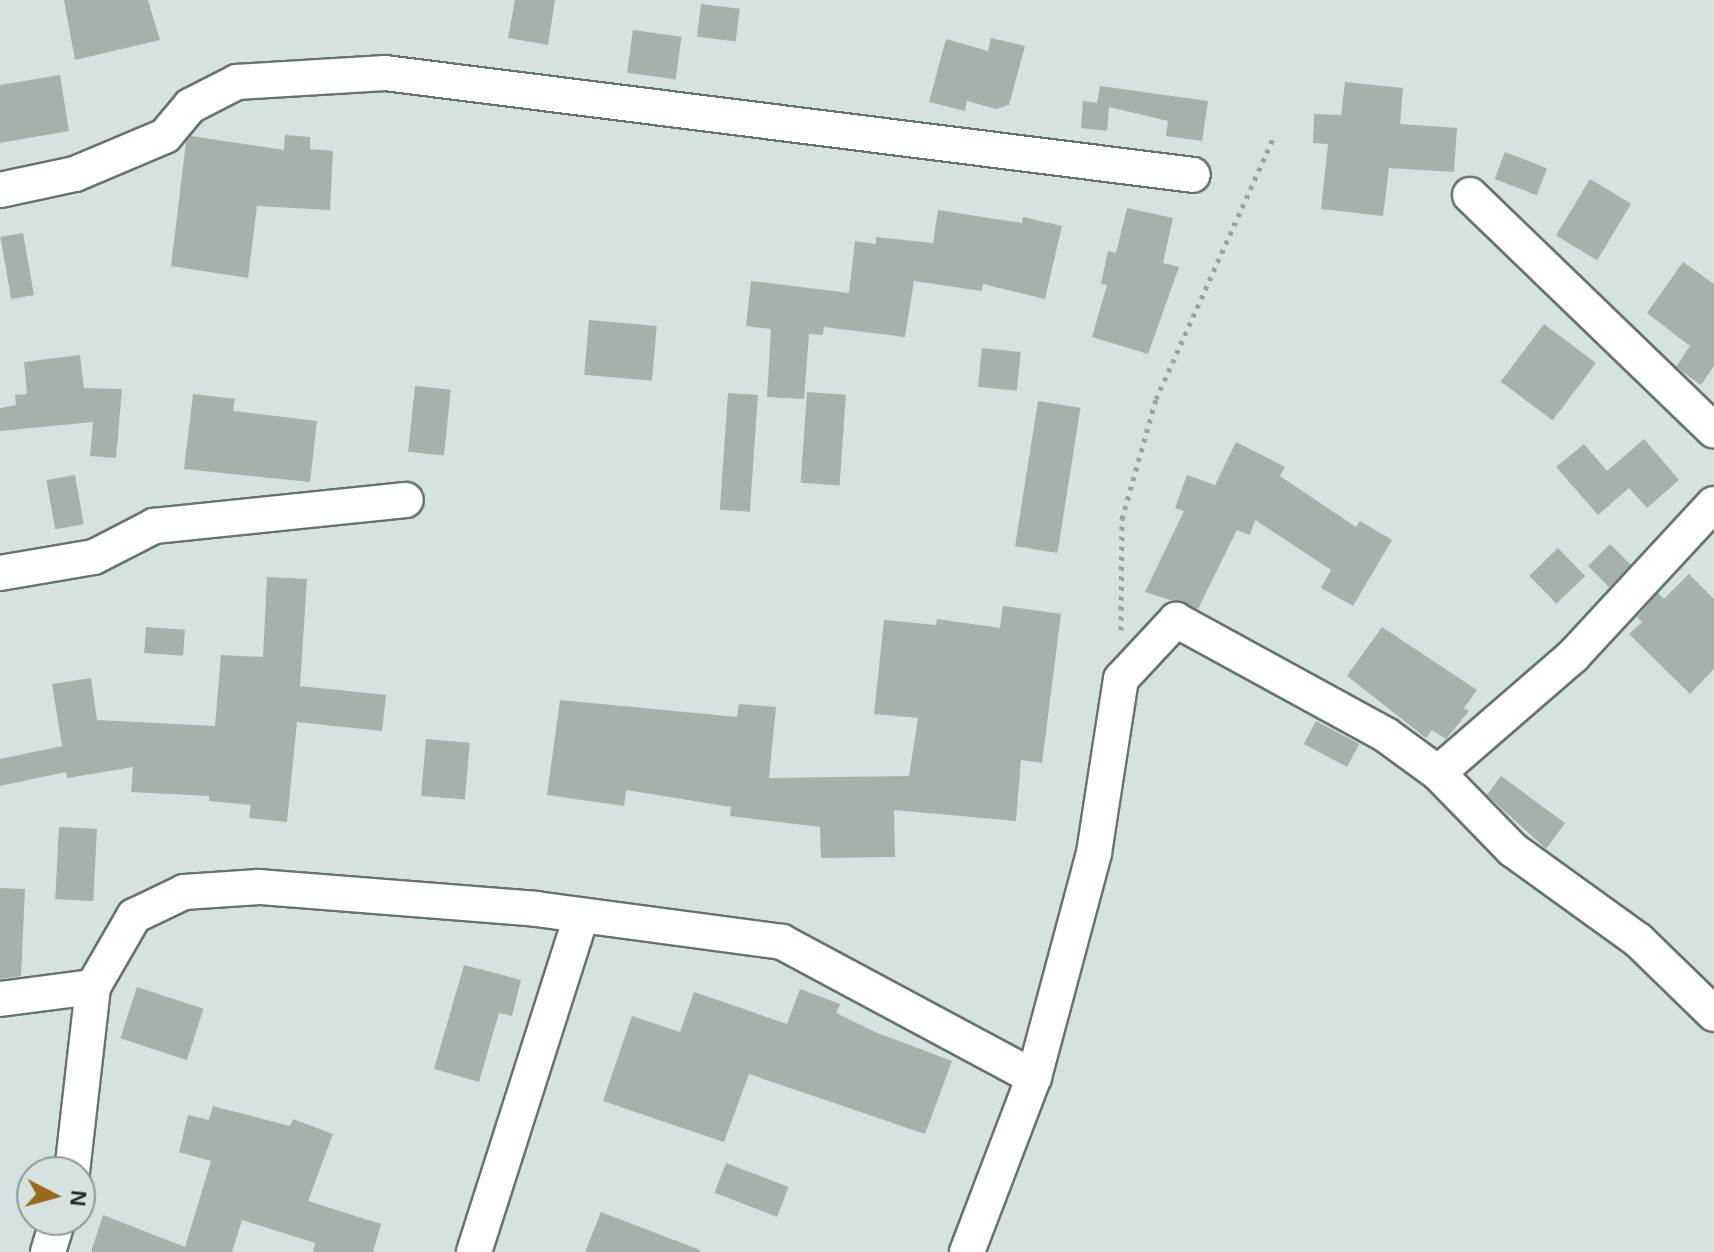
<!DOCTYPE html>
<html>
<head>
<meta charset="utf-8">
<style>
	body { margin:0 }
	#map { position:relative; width:1714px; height:1252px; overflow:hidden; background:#d5e2e0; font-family:Arial,sans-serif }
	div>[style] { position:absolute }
	.building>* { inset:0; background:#a6b1ac; transform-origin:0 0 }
	.path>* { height:5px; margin-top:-2.5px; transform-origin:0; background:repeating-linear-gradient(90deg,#98a3a1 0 4px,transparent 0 10px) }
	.roads { filter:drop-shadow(2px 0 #677371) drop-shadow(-2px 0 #677371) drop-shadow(0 2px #677371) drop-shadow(0 -2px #677371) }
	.minor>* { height:34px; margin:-17px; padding:0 17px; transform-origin:17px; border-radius:17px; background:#fff }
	span { translate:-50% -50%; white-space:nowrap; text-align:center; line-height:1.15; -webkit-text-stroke:6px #d5e2e0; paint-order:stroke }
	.north { position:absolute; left:16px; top:1156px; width:80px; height:80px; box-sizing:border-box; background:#d5e2e0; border:2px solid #8e9896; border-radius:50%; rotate:96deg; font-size:22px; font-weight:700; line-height:32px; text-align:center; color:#242928 }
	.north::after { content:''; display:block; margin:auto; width:28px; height:36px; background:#986a19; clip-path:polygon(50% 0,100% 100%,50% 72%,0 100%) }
</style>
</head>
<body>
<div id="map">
	<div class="building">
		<i style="clip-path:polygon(64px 0,148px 0,160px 40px,75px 60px)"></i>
		<i style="clip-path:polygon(515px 0,555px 0,548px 45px,508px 38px)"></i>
		<i style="left:701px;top:4px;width:39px;height:33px;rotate:7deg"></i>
		<i style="left:633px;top:30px;width:49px;height:43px;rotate:8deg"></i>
		<i style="clip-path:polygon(991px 38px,1025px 46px,1009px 105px,996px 109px,967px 101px,965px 111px,929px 102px,946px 39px,988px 51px)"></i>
		<i style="clip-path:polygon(60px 75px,69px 131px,0 143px,0 85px)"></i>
		<i style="clip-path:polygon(1345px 82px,1403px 88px,1400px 124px,1457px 128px,1454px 172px,1389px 168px,1383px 216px,1321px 209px,1328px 144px,1313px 143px,1314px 114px,1341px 115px)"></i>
		<i style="clip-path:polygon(1100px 86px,1208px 101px,1202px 141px,1166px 136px,1168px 121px,1109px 107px,1107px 131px,1081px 128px,1083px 101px,1097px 103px)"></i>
		<i style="clip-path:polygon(285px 135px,310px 137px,310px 149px,333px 151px,330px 210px,257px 206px,248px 278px,171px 266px,186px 142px,191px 136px,284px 150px)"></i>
		<i style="left:1505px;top:152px;width:45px;height:29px;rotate:21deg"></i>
		<i style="left:1590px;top:179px;width:48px;height:66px;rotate:31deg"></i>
		<i style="clip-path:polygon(1127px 208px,1173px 218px,1163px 263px,1179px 267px,1148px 354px,1092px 337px,1107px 285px,1101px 284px,1108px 251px,1116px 253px)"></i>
		<i style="clip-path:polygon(938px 210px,1022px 223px,1023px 217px,1062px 226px,1045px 299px,983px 284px,982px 291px,914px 281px,905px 337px,824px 327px,823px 335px,809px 334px,804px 399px,767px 397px,771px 329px,746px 326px,751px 281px,849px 293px,855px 241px,876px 244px,876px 237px,933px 243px)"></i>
		<i style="left:23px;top:233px;width:63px;height:23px;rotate:80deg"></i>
		<i style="clip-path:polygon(1683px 262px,1714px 284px,1714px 366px,1701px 385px,1676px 367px,1690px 346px,1647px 313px)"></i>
		<i style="left:589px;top:320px;width:68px;height:55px;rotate:5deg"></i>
		<i style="left:1544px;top:324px;width:65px;height:72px;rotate:37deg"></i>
		<i style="left:982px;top:348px;width:39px;height:39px;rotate:6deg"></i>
		<i style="clip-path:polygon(80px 355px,84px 388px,122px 389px,116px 458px,90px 456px,93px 422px,0 431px,0 408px,16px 405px,15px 395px,27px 394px,24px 362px)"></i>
		<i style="left:415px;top:386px;width:36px;height:66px;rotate:6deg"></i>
		<i style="left:807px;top:392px;width:39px;height:91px;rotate:4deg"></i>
		<i style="left:728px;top:393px;width:30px;height:117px;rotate:4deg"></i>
		<i style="clip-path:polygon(193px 394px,235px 399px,233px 411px,317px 421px,310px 482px,184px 469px)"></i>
		<i style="left:1038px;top:401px;width:43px;height:147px;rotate:9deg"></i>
		<i style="clip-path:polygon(1644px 439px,1679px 480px,1647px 508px,1629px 488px,1598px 515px,1556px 467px,1584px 444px,1607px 471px)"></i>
		<i style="clip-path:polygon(1236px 442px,1285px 467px,1280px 476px,1356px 527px,1360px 521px,1392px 540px,1353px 606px,1321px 588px,1331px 570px,1255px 520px,1250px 535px,1237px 530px,1198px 609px,1145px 592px,1184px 511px,1175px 508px,1187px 475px,1215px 485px)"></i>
		<i style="left:75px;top:475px;width:50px;height:29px;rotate:80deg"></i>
		<i style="left:1610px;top:544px;width:30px;height:31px;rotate:45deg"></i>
		<i style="left:1558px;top:548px;width:39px;height:40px;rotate:46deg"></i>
		<i style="clip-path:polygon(1689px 574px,1714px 599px,1714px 669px,1690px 694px,1629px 634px,1642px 622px,1637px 617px,1658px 593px,1664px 599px)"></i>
		<i style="clip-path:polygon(267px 577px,307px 579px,300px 686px,386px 695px,382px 731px,297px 722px,287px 822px,249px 818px,251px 805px,209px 801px,209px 796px,131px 792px,133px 767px,67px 778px,66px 772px,0 786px,0 759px,62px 746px,52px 684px,91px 678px,97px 720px,215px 726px,221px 655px,263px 657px)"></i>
		<i style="clip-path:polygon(1003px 606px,1061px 614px,1042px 763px,1021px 760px,1016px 821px,894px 810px,895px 857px,821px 858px,820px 827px,730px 816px,731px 807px,626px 790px,624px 806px,547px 795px,560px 700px,737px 717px,739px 704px,776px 707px,769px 778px,909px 776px,918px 718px,874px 714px,884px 620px,936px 625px,937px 619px,1000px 628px)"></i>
		<i style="left:146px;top:627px;width:39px;height:26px;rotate:4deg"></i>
		<i style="clip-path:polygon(1382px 627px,1477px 690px,1464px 708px,1469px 711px,1446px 739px,1432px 730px,1426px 738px,1347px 676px)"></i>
		<i style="left:1316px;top:721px;width:49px;height:26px;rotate:28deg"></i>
		<i style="left:426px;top:739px;width:44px;height:57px;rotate:5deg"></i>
		<i style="clip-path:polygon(1501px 776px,1565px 823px,1546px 849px,1487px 795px)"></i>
		<i style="left:59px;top:827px;width:38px;height:72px;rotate:3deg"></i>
		<i style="clip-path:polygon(0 888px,25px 889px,21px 976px,0 979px)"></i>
		<i style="clip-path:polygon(464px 965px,521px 980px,512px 1016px,499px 1013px,479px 1082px,434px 1069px)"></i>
		<i style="left:137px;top:987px;width:70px;height:54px;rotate:18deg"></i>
		<i style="clip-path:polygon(800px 989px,840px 1004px,836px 1013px,875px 1032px,952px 1061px,925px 1134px,749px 1074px,724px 1142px,603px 1101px,632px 1016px,680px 1032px,694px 992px,787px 1024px)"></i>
		<i style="clip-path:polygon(213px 1106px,290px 1126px,293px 1119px,333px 1134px,308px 1201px,381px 1224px,373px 1252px,313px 1252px,315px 1243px,242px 1220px,232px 1252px,91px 1252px,103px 1215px,185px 1247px,211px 1161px,179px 1152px,188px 1115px,209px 1120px)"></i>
		<i style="left:726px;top:1163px;width:67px;height:32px;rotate:21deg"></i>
		<i style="clip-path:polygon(601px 1212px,700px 1250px,700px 1252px,585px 1252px)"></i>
	</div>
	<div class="path">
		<i style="left:1121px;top:630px;width:111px;rotate:-89.5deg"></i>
		<i style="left:1122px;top:519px;width:125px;rotate:-74.2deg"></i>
		<i style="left:1156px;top:399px;width:287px;rotate:-65.8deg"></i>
	</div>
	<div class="roads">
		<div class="minor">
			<i style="left:0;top:190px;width:77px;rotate:-12deg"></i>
			<i style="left:75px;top:174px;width:98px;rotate:-22.9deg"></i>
			<i style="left:165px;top:136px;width:39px;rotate:-50deg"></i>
			<i style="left:190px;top:106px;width:53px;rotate:-27.1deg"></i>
			<i style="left:237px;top:82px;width:148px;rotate:-3.5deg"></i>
			<i style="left:385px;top:73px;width:814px;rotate:7.19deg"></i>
			<i style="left:1470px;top:195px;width:339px;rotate:44deg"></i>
			<i style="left:0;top:573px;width:95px;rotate:-9.7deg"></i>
			<i style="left:94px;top:557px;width:68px;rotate:-27.3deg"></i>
			<i style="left:154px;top:526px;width:253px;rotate:-5.9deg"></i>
			<i style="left:1438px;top:773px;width:179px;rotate:-40.9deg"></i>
			<i style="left:1573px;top:656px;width:207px;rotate:-47.2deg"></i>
			<i style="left:0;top:999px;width:94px;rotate:-7.4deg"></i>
			<i style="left:72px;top:1172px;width:186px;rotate:-83.5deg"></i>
			<i style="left:93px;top:987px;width:82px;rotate:-60deg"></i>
			<i style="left:134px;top:916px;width:55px;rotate:-25.6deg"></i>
			<i style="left:184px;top:892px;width:75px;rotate:-3.8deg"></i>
			<i style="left:259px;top:887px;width:278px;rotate:4.5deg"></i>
			<i style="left:536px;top:909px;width:248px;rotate:7.6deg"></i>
			<i style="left:782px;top:942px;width:286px;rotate:28.2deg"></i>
			<i style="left:48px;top:1252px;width:34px;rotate:-73deg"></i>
			<i style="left:474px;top:1252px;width:352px;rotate:-72.3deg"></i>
			<i style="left:967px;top:1252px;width:187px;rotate:-69.1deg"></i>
			<i style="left:1034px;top:1077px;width:232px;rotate:-75deg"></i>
			<i style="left:1094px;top:853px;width:176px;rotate:-81.2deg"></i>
			<i style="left:1121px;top:679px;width:81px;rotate:-47deg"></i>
			<i style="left:1176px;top:620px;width:239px;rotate:28.7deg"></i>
			<i style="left:1386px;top:735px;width:64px;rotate:36.2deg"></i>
			<i style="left:1438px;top:773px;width:107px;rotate:45.8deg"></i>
			<i style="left:1513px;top:850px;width:154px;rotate:35.8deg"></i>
			<i style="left:1638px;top:940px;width:106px;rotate:44.2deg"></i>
		</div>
	</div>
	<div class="north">N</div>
</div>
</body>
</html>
